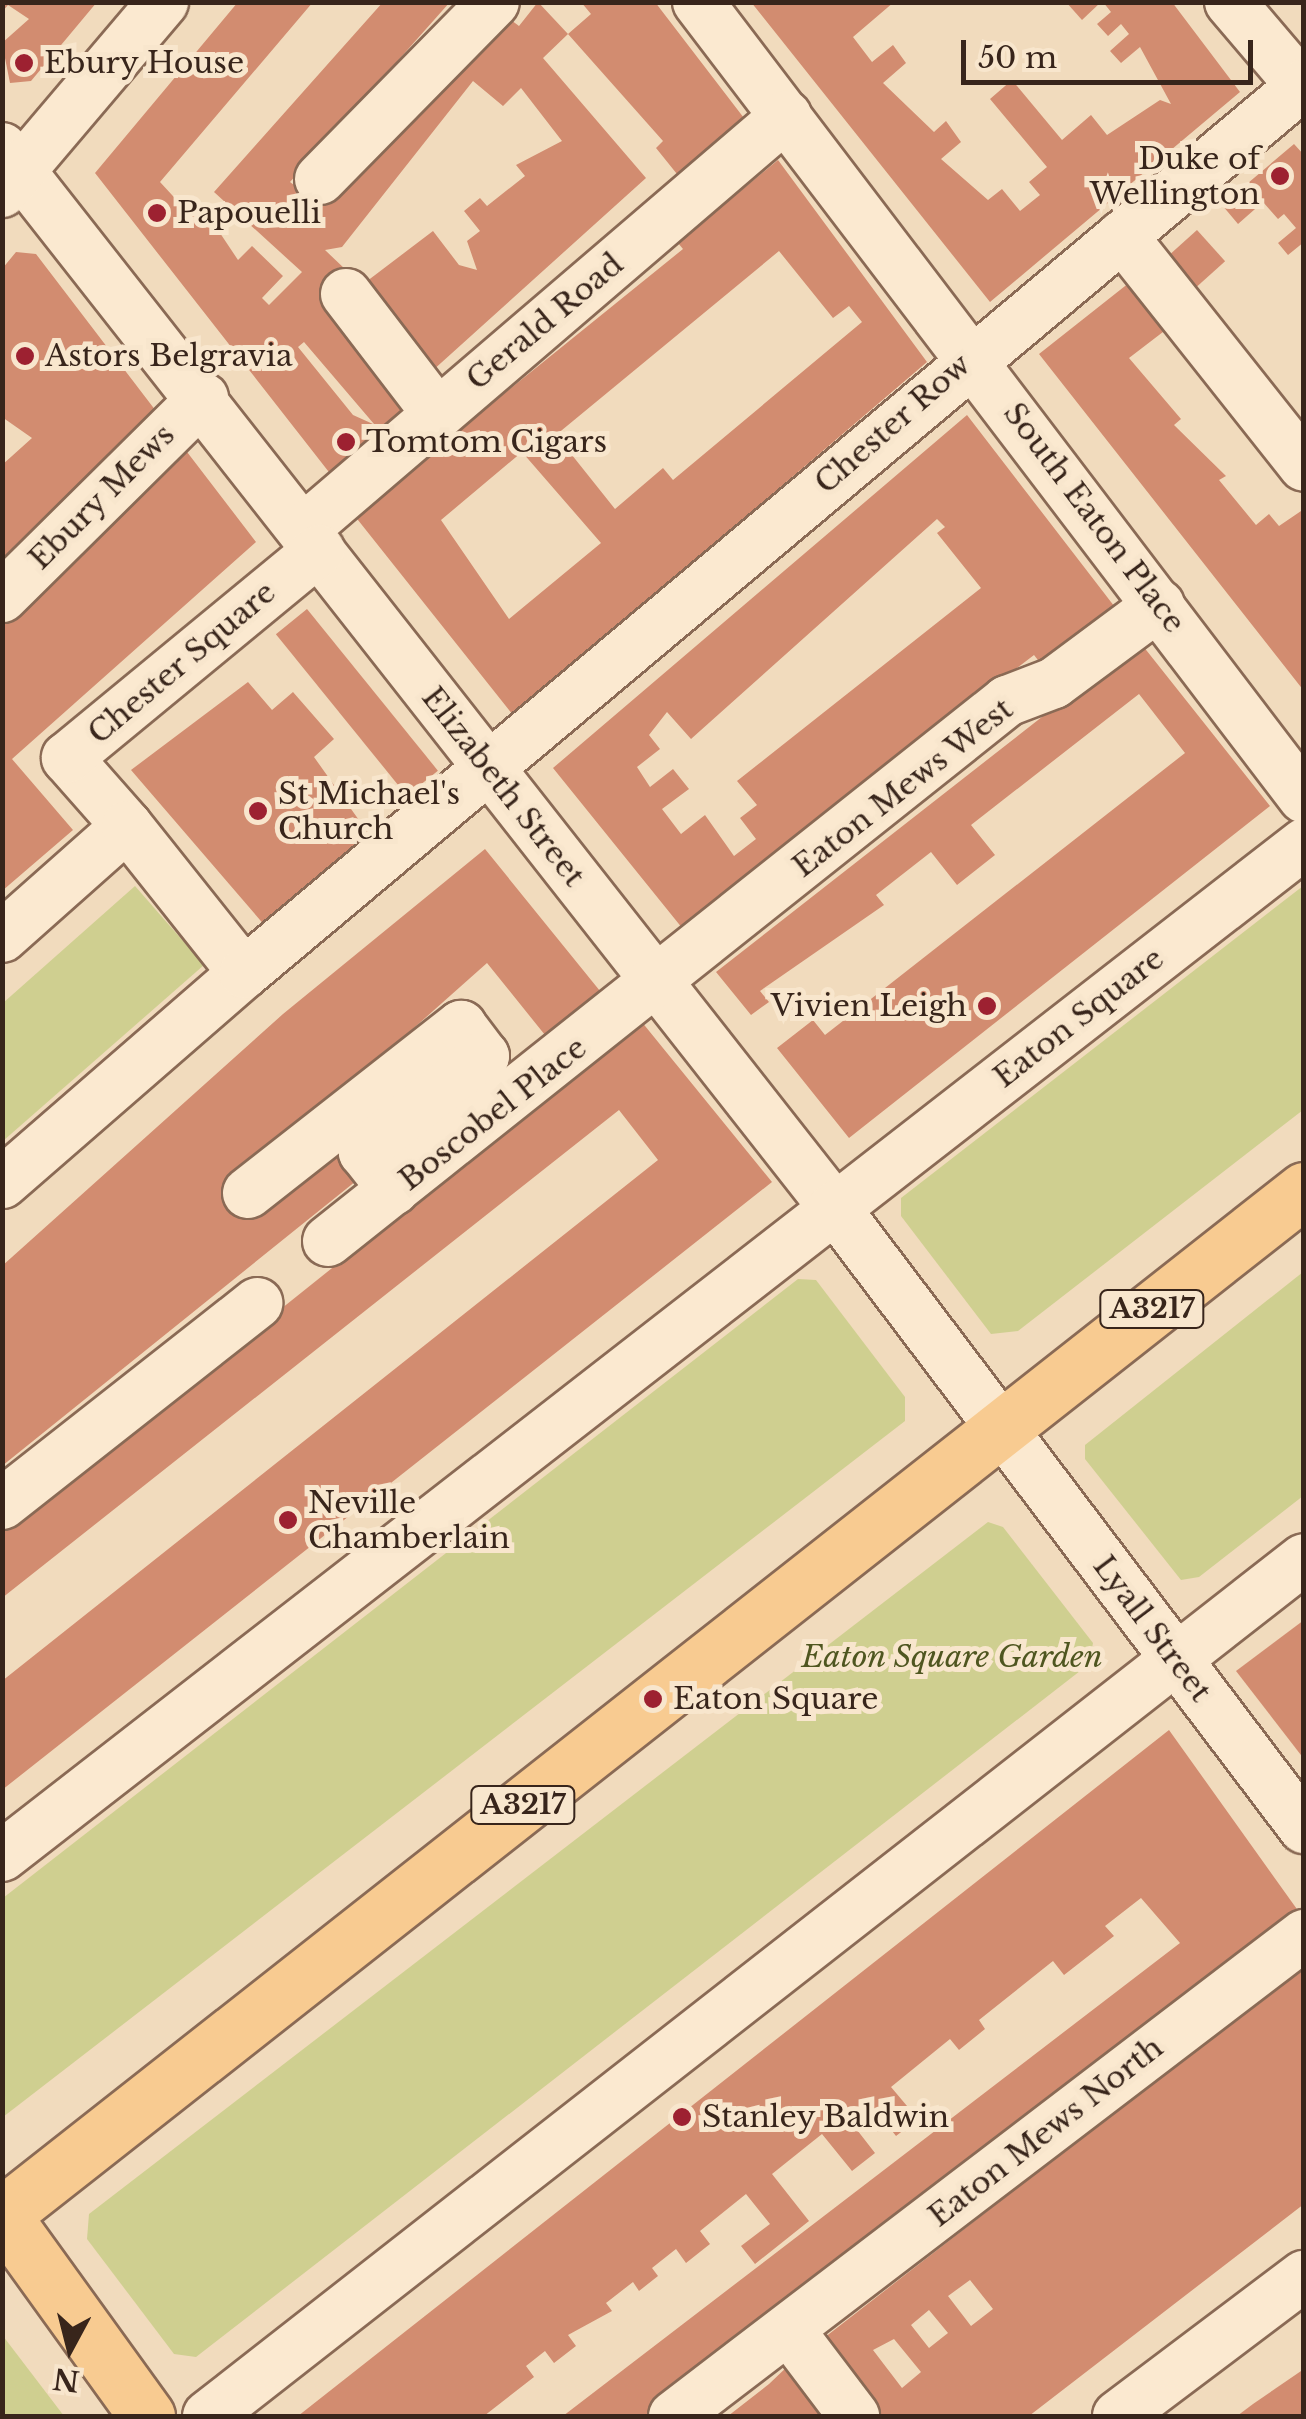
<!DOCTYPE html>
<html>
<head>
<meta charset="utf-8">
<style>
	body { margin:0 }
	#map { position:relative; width:1306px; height:2419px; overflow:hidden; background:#f1dbbd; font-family:"Libre Baskerville",serif }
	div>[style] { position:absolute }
	.green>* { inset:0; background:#cfcf90 }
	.building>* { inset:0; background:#d28c70; transform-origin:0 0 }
	.roads { filter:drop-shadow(2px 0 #8a6a55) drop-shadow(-2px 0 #8a6a55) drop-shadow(0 2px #8a6a55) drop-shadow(0 -2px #8a6a55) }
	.minor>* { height:50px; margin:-25px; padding:0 25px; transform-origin:25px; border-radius:25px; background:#fbe9d0 }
	.major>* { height:55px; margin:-27.5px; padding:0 27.5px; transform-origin:27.5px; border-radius:27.5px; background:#f8cb91 }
	.dots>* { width:28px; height:28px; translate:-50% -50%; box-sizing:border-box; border:5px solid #f8e6cd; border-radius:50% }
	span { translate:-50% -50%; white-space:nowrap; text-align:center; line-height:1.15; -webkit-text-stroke:10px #f8e6cd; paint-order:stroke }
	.shield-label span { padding:2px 8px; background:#f8e6cd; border:2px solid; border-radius:8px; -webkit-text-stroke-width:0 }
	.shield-label { font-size:28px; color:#38251b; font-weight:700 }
	.poi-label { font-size:30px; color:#38251b }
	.left { translate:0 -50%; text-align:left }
	.right { translate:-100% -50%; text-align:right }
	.street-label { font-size:30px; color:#38251b }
	.park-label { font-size:30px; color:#4f5620; font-style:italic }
	.frame { position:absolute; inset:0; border:5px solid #38251b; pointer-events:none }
	.north { position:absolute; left:20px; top:2299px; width:100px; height:100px; -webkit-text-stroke:8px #f8e6cd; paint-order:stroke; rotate:187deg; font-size:28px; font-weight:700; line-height:40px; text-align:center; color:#38251b }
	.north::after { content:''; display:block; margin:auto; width:35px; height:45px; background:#38251b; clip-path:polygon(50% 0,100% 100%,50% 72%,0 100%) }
	.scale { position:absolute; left:961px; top:40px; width:292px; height:45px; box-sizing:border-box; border:5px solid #38251b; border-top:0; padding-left:12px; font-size:30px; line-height:35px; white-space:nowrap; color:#38251b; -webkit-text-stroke:8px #f8e6cd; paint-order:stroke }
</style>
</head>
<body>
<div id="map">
	<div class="green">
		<i style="clip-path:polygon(135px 886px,204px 965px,3px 1141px,3px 1003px)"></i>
		<i style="clip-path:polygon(1303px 886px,1303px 1110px,1018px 1331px,991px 1334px,901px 1216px,901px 1198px)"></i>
		<i style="clip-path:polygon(1303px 1272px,1303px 1496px,1199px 1577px,1181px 1580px,1085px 1459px,1085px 1445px)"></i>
		<i style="clip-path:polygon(798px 1279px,816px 1280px,905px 1397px,905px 1421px,3px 2117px,3px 1898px)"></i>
		<i style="clip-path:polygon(988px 1522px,1003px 1527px,1093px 1643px,1089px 1664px,196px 2357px,174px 2354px,87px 2239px,89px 2214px)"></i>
		<i style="clip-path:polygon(3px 2336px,64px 2416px,3px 2416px)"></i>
	</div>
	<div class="building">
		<i style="clip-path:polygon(2px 2px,97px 2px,31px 81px,10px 83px,2px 43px,29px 19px,8px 5px,2px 12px)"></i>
		<i style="clip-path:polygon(evenodd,238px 2px,313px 2px,160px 182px,184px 208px,196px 197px,238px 260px,252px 246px,283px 276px,262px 298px,269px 305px,302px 272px,214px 192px,383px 2px,450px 2px,290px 182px,320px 205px,495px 8px,519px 26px,538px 2px,568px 34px,543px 58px,646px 178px,421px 381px,354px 291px,433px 231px,459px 265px,477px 270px,467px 241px,480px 231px,464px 211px,480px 198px,487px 206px,525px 176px,516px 165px,562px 141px,521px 88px,503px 106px,473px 81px,342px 247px,325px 250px,346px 270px,334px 287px,420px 402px,332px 476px,95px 173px,238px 2px,304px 342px,374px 424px,373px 424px,353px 415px,298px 347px,304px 342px)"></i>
		<i style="clip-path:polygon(581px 2px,655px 2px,747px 122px,681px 179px,656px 148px,663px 141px,568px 34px,591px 14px)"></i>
		<i style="clip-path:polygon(751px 2px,894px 2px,853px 37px,872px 62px,893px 45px,906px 63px,883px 83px,934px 132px,946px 121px,961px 142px,941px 159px,988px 200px,1002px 189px,1020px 211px,1040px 195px,1029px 182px,1047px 167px,990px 99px,1012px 80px,1062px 140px,1091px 115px,1107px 135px,1160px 100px,1171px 104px,1140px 47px,1121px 63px,1110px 51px,1129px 34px,1121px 24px,1108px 36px,1097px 24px,1111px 12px,1103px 2px,1172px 2px,1240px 92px,990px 302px)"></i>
		<i style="clip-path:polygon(1066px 2px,1101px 2px,1082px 20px)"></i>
		<i style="clip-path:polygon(1294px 144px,1304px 155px,1304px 242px,1288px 255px,1278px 243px,1296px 228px,1284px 214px,1278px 219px,1263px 202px,1238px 224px,1222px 205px)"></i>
		<i style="clip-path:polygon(evenodd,778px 160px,927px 362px,513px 715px,354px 515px,683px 249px,678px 243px,778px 160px,779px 251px,833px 318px,849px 306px,862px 322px,673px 480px,663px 468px,615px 509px,556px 435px,779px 251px,778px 160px,522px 452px,601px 543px,509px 619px,441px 520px,522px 452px)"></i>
		<i style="left:1197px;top:230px;width:42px;height:49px;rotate:48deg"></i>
		<i style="clip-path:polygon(16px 252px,36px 254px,159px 415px,2px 571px,2px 465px,32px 438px,2px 417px,2px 269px)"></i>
		<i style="clip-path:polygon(1139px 275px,1176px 322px,1129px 358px,1181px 419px,1174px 425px,1226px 476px,1219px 480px,1256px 525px,1269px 514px,1279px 526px,1304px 509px,1304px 691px,1039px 354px)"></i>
		<i style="clip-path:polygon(evenodd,967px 415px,1121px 615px,1048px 673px,1034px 655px,784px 846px,779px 869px,691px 939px,553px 768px,967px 415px,937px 519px,945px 527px,937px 533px,981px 588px,737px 781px,757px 805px,740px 818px,756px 839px,734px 856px,705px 815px,681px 834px,662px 809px,689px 789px,673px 769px,650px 787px,637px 767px,660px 749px,649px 735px,667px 712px,691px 739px,937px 519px)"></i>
		<i style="clip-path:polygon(184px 448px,256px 542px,12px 759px,73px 830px,2px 891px,2px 627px)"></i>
		<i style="left:307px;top:609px;width:208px;height:40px;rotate:51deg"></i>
		<i style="clip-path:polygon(1139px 641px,1270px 806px,849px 1138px,777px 1048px,813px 1020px,825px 1035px,1185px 753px,1139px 694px,971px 825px,995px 855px,957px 885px,931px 852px,876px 895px,884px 905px,760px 991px,769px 1002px,751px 1015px,716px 972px)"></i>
		<i style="clip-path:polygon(248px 682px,272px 710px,293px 692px,334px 739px,314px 757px,371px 837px,266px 927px,131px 770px)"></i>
		<i style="clip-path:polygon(485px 849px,600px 991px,545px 1035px,487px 963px,235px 1187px,333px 1151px,356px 1181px,2px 1466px,2px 1266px,283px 1014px)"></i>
		<i style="clip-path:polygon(641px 1021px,772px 1182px,2px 1790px,2px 1681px,658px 1160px,619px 1110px,2px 1598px,2px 1532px)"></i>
		<i style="clip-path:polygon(1304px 1620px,1304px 1759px,1236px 1671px)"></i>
		<i style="clip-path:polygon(1169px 1730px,1304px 1919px,1261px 1942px,644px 2416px,563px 2416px,1180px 1943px,1141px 1898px,1105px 1926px,1114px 1936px,1064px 1975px,1053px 1961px,979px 2020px,985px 2029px,959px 2050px,950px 2039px,891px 2087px,918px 2119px,896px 2136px,868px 2100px,847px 2117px,875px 2153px,852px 2171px,822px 2134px,772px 2174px,809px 2221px,755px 2264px,741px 2246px,770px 2224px,746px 2194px,700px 2231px,710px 2244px,686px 2263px,676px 2249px,652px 2268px,658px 2276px,639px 2291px,633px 2282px,606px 2303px,612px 2311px,568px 2335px,576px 2346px,554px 2363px,545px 2351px,526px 2366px,534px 2377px,484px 2416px,298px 2416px)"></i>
		<i style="clip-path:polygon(evenodd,1304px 1948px,1304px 2204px,1029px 2416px,866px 2416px,820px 2341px,1290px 1976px,1304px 1948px,970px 2280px,993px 2309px,971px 2326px,948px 2296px,970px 2280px,1304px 1948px,929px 2310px,948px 2333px,929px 2348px,911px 2325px,929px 2310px,1304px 1948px,894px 2339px,921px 2372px,902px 2388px,873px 2350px,894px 2339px)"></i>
		<i style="clip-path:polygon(790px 2364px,841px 2416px,728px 2416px,769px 2384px)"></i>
		<i style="clip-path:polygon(1304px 2369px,1304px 2416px,1237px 2416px,1253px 2404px)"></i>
	</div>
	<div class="roads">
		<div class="minor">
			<i style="left:698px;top:2px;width:1000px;rotate:52.72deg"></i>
			<i style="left:1230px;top:2px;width:114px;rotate:49.6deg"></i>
			<i style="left:2px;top:148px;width:1347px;rotate:51.85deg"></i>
			<i style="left:834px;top:1207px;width:779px;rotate:52.88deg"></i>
			<i style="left:320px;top:179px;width:248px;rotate:-45.5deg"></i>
			<i style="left:2px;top:192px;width:249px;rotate:-49.7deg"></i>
			<i style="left:1122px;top:236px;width:293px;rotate:51.6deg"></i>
			<i style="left:346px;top:294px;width:150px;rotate:52.6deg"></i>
			<i style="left:304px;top:529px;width:635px;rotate:-40.59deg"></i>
			<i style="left:2px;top:597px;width:283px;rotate:-44.7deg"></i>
			<i style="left:127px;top:826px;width:91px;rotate:-131.4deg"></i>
			<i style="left:67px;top:758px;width:327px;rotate:-39.5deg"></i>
			<i style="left:2px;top:937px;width:167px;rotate:-41.6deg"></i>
			<i style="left:127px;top:826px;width:188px;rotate:51.5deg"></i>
			<i style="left:244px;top:973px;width:320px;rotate:139deg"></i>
			<i style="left:244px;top:973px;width:1383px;rotate:-39.99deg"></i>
			<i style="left:248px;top:1193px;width:271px;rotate:-38.1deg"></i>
			<i style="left:461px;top:1026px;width:38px;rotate:53deg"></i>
			<i style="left:484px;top:1056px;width:154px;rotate:141.3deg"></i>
			<i style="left:364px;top:1152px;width:48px;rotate:51.7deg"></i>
			<i style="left:328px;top:1241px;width:868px;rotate:-38.49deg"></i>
			<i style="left:1007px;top:701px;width:50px;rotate:-21deg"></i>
			<i style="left:1054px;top:683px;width:131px;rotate:-36.6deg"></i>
			<i style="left:2px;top:1504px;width:325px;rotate:-38.2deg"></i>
			<i style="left:2px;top:1856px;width:1649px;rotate:-37.86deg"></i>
			<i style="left:789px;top:2330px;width:108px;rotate:52.9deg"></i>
			<i style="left:208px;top:2416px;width:1391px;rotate:-38.02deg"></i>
			<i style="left:674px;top:2416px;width:793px;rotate:-37.36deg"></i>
			<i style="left:1118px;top:2416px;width:233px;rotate:-37deg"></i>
		</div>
		<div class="major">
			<i style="left:2px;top:2215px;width:1657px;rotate:-38.21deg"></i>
			<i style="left:2px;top:2215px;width:248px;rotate:54.2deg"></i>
		</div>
	</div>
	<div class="dots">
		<i style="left:24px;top:63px;background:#9d2131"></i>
		<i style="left:1280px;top:176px;background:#9d2131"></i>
		<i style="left:157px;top:213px;background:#9d2131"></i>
		<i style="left:25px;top:356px;background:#9d2131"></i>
		<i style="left:346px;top:442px;background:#9d2131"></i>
		<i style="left:258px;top:811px;background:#9d2131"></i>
		<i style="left:987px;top:1006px;background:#9d2131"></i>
		<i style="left:288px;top:1520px;background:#9d2131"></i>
		<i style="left:653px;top:1699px;background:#9d2131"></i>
		<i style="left:682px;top:2117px;background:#9d2131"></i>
	</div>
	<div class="shield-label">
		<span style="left:1152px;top:1309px">A3217</span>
		<span style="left:523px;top:1805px">A3217</span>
	</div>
	<div class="poi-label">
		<span class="left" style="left:44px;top:63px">Ebury House</span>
		<span class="right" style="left:1260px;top:176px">Duke of<br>Wellington</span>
		<span class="left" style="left:177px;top:213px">Papouelli</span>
		<span class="left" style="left:45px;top:356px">Astors Belgravia</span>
		<span class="left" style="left:366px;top:442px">Tomtom Cigars</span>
		<span class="left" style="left:278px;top:811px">St Michael's<br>Church</span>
		<span class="right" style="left:967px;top:1006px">Vivien Leigh</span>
		<span class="left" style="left:308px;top:1520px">Neville<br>Chamberlain</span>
		<span class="left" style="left:673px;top:1699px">Eaton Square</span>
		<span class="left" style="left:702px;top:2117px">Stanley Baldwin</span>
	</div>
	<div class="street-label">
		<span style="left:545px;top:322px;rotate:-40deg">Gerald Road</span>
		<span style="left:893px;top:424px;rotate:-41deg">Chester Row</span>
		<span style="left:102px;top:497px;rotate:-45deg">Ebury Mews</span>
		<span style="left:1094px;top:518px;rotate:53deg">South Eaton Place</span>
		<span style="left:182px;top:663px;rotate:-40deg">Chester Square</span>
		<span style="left:503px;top:787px;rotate:52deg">Elizabeth Street</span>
		<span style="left:903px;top:788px;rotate:-38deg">Eaton Mews West</span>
		<span style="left:1079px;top:1018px;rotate:-38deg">Eaton Square</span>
		<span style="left:493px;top:1114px;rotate:-38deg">Boscobel Place</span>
		<span style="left:1152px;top:1629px;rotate:53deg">Lyall Street</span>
		<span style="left:1046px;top:2132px;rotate:-38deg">Eaton Mews North</span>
	</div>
	<div class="park-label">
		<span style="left:952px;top:1657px">Eaton Square Garden</span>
	</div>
	<div class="frame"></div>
	<div class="north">N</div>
	<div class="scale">50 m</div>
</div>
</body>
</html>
